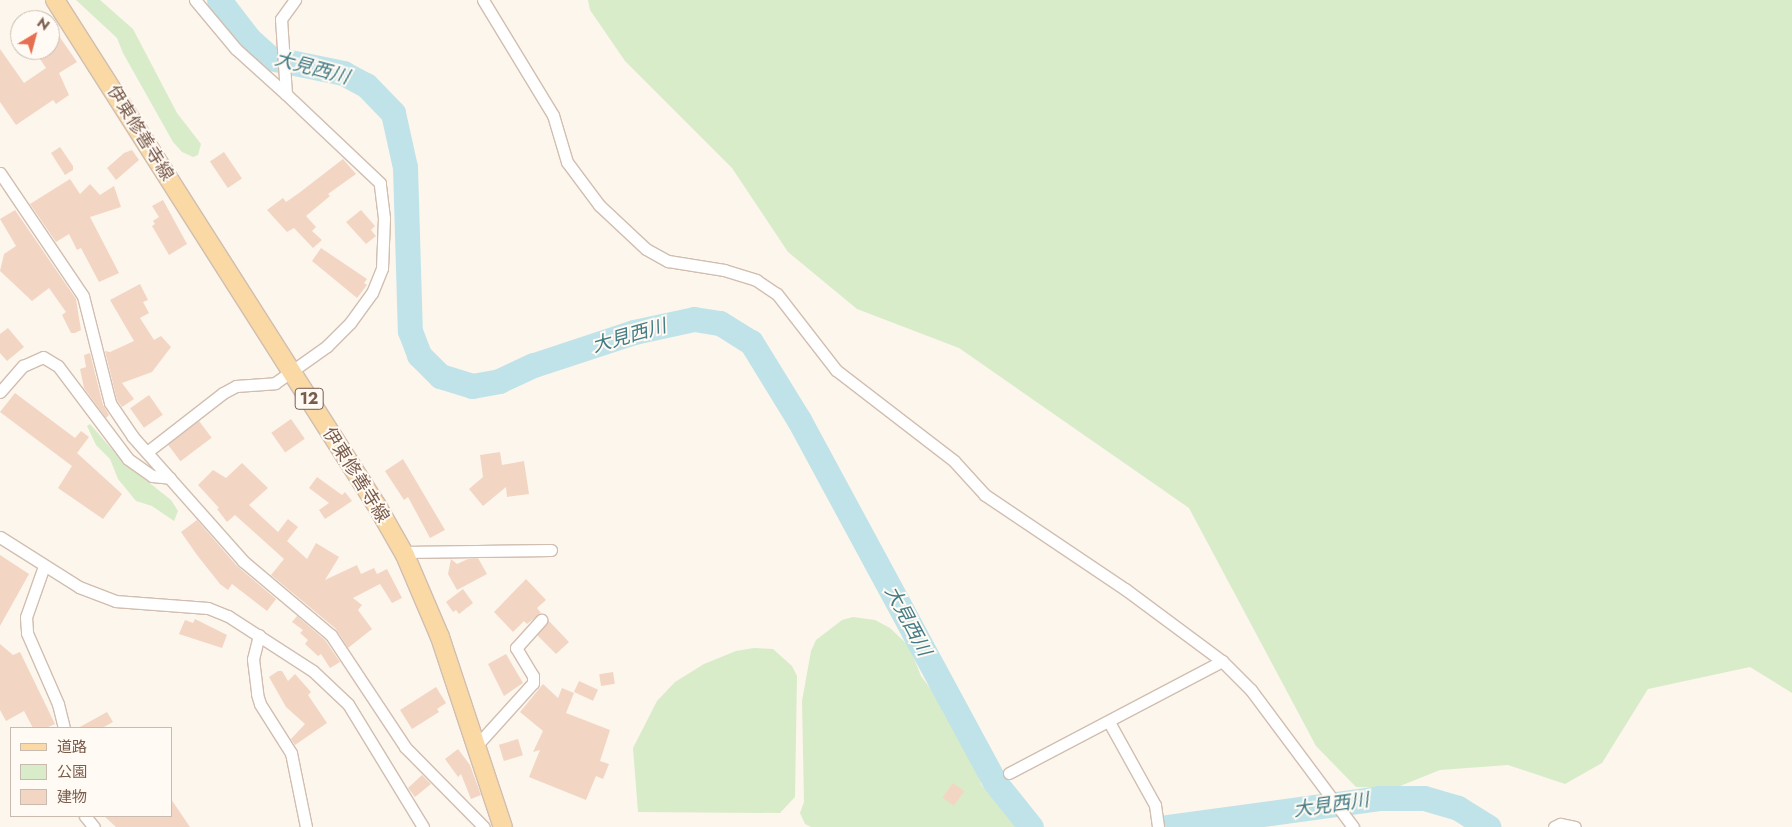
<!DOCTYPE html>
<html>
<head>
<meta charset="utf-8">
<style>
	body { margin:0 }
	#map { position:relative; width:1792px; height:827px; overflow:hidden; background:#fdf6ec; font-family:Jost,"Noto Sans JP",sans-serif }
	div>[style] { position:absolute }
	.green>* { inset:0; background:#d8ecc9 }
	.river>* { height:25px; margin:-12.5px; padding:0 12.5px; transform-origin:12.5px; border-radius:12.5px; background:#bfe3e8 }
	.building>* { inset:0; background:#f3d5c3; transform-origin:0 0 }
	.roads { filter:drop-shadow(1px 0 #d1beb0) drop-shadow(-1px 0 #d1beb0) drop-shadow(0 1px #d1beb0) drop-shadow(0 -1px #d1beb0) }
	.minor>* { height:11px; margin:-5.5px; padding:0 5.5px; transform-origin:5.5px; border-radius:5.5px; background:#fff }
	.primary>* { height:18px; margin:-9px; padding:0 9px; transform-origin:9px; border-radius:9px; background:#fbd9a5 }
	span { translate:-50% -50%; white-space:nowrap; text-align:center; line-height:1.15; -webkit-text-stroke:4px #fffaf3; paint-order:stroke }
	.shield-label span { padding:1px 4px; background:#fffaf3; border:1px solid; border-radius:4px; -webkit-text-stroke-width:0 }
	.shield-label { font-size:16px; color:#7a5c4d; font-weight:700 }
	.street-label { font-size:18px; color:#7a5c4d }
	.water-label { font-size:19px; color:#437c86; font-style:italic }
	.legend { position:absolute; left:10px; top:727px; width:162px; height:90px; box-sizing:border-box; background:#fffaf3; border:1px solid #cabbb1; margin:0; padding:6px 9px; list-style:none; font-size:15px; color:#7a5c4d }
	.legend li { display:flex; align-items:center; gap:10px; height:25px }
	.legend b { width:25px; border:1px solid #cabbb1 }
	.north { position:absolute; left:10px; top:10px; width:50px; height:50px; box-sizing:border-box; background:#fffaf3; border:1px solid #cabbb1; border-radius:50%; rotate:37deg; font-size:14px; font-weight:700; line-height:20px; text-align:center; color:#7a5c4d }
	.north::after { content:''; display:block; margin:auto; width:18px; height:22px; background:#e76f51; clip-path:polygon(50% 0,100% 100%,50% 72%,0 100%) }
</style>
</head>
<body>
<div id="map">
	<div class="green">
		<i style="clip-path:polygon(76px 0,100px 0,133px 29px,177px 113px,201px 144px,198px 155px,193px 157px,182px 152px,173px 142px,123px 53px,117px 38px)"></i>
		<i style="clip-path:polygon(588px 0,1792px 0,1792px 693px,1750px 667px,1648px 689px,1602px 763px,1565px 784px,1508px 765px,1440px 770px,1395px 788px,1356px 787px,1316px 746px,1189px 508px,959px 348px,857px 309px,788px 252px,732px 168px,625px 61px,590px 10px)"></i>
		<i style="clip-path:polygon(90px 424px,122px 461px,171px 500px,178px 511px,174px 521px,152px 506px,136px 501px,118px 479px,110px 459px,96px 445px,87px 426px)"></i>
		<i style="clip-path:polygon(853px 617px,875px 620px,890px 628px,909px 646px,921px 676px,939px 700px,944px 714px,965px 739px,982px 786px,1018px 827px,811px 827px,805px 824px,800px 813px,804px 802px,802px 701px,811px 651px,816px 640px,842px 620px)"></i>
		<i style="clip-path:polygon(754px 648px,773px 649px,792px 666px,797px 676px,795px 797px,780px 813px,638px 812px,633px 748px,657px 701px,675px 682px,704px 664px,736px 651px)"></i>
	</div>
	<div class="river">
		<i style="left:219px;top:0;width:49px;rotate:52.4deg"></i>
		<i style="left:249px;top:39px;width:28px;rotate:42deg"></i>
		<i style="left:270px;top:58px;width:75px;rotate:11.6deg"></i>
		<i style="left:343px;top:73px;width:26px;rotate:28deg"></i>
		<i style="left:366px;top:85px;width:39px;rotate:46deg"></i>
		<i style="left:393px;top:113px;width:55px;rotate:77.5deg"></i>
		<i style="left:405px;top:167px;width:164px;rotate:88.3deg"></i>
		<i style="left:410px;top:331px;width:26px;rotate:69deg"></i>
		<i style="left:419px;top:355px;width:30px;rotate:45deg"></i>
		<i style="left:440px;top:376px;width:34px;rotate:17deg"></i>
		<i style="left:472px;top:386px;width:27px;rotate:-10deg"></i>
		<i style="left:499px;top:381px;width:38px;rotate:-25deg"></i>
		<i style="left:534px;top:365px;width:105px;rotate:-18.3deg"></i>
		<i style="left:634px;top:332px;width:61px;rotate:-12.2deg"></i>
		<i style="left:694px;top:319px;width:26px;rotate:9deg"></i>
		<i style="left:720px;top:323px;width:36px;rotate:32deg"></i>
		<i style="left:751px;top:342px;width:92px;rotate:58.4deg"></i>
		<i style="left:799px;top:420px;width:410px;rotate:61.6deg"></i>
		<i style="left:994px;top:781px;width:59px;rotate:51.2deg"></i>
		<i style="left:1168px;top:827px;width:213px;rotate:-7.8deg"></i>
		<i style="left:1379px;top:798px;width:45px"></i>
		<i style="left:1424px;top:798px;width:35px;rotate:16deg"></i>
		<i style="left:1458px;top:808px;width:36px;rotate:32deg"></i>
	</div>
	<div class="building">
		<i style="clip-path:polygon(50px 23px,77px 62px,59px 73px,69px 95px,56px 104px,53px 100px,16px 125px,0 102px,0 49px,24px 83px,46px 68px,34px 50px,50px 50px)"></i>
		<i style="clip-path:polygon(60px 147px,73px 166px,73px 170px,65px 175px,51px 153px)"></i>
		<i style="clip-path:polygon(132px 150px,139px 160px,116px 180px,107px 168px,124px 153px)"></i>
		<i style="left:224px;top:152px;width:32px;height:17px;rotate:56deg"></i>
		<i style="clip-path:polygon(343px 159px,356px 174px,328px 194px,330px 196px,306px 216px,316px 227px,312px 231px,322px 240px,313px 248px,294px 228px,287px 232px,267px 210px,283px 198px,286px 202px,299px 193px)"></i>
		<i style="clip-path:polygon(70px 179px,80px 194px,90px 184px,100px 195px,114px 186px,121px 207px,90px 217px,119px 273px,99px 282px,81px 248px,77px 250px,69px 234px,56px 242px,30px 204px)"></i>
		<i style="clip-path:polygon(163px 200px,187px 244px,169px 255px,152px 226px,155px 224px,153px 221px,159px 217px,152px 206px)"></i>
		<i style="clip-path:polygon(15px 210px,76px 299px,81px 330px,75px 333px,71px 333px,62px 315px,66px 312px,49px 288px,32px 301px,0 271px,4px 254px,16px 246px,0 219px)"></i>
		<i style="clip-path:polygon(361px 210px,375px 226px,371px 230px,376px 236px,366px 244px,346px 222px)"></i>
		<i style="clip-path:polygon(321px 248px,367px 279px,364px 283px,367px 285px,357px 298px,312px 261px)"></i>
		<i style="clip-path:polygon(140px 284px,148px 300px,143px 302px,149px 313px,140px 318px,154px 340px,161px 336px,171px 347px,152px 372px,122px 383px,134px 399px,122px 407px,117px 400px,105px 351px,110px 352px,134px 341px,110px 300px)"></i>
		<i style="clip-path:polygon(8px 328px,24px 347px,7px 361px,0 353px,0 334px)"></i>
		<i style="clip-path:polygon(90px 353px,103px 405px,109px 415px,106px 418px,84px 388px,80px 369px,86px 367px,84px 355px)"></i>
		<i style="clip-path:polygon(15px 393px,75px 438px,81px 431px,89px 437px,77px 453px,122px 494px,103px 519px,58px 488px,72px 466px,0 412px)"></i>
		<i style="left:149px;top:395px;width:24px;height:23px;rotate:55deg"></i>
		<i style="left:291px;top:419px;width:24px;height:24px;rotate:55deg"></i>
		<i style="left:199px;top:421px;width:21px;height:39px;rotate:53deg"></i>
		<i style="clip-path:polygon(500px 452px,502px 465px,524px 461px,529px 494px,507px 497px,506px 487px,483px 506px,469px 489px,483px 477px,480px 455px)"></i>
		<i style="clip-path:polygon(403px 459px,445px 530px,430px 538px,408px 497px,404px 500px,385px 471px)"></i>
		<i style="clip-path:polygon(242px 463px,268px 488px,249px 505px,278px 532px,288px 519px,298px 527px,287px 541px,307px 559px,316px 543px,339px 557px,325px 580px,357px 565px,361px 574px,374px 568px,377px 574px,387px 569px,402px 598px,392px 603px,380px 584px,353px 598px,362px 605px,358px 610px,372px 629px,348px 648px,336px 629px,271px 575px,284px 559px,235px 515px,227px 522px,217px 509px,219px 508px,198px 485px,213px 470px,226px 478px)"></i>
		<i style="clip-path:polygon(317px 477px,342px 495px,345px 492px,352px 501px,325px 519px,319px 510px,329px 503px,309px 488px)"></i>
		<i style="clip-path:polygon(197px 520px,237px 566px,276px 599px,267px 611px,232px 584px,228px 590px,220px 584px,197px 555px,181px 532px)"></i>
		<i style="clip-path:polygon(0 555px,29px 574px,0 626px)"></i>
		<i style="clip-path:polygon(478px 558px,487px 574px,457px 590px,448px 574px,451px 559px,457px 564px,468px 559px)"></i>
		<i style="clip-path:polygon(526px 579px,546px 600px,537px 608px,541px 613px,527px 624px,524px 621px,513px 632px,494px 612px)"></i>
		<i style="clip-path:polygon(463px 589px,473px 603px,459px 614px,456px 610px,453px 612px,446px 602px)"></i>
		<i style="clip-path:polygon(297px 616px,325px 640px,340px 662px,330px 668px,321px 654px,318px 656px,305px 644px,308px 640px,300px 633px,303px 630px,292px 622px)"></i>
		<i style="clip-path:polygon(195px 619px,227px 635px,222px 648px,179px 634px,185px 620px,193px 623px)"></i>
		<i style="clip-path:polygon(548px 620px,569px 642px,556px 654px,537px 635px)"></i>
		<i style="clip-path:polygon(0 644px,13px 655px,20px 652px,55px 724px,46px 728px,33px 728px,24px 711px,6px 721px,0 710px)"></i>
		<i style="clip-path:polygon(506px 654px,523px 683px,504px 696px,488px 664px)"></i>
		<i style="clip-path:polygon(278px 671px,282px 671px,288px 681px,295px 674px,311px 692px,308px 695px,327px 723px,295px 745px,291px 739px,305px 724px,286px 707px,269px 677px)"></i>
		<i style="left:613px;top:672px;width:12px;height:14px;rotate:81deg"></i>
		<i style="left:579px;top:681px;width:21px;height:12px;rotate:25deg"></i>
		<i style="clip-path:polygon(543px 684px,558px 698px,562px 688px,574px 693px,566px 713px,610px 730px,600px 761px,609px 764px,603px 779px,596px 776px,586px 800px,529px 777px,540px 750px,533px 752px,543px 731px,520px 712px)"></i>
		<i style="clip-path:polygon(436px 687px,446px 703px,437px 709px,439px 712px,412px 729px,400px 710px)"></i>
		<i style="clip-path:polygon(107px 712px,113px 722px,102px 728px,78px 728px)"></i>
		<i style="left:518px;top:739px;width:17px;height:20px;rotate:73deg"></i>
		<i style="clip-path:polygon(458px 749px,470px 765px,481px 795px,471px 799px,461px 774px,458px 777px,445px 759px)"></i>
		<i style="clip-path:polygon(422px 775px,431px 784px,415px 797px,408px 788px)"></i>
		<i style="left:953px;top:783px;width:14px;height:18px;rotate:36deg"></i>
		<i style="clip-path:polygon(171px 799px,190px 827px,116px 827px,104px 816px,171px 816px)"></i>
	</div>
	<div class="roads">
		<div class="minor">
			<i style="left:195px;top:0;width:64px;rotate:50.1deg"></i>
			<i style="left:236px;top:49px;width:67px;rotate:42deg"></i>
			<i style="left:483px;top:0;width:135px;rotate:58.7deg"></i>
			<i style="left:553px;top:115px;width:49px;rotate:73.4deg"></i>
			<i style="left:567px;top:162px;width:54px;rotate:53.3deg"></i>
			<i style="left:599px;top:205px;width:64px;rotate:43.1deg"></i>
			<i style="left:646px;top:249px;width:25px;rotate:29deg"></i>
			<i style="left:668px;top:261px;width:57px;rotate:9.1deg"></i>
			<i style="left:724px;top:270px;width:34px;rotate:17deg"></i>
			<i style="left:756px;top:280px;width:25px;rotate:34deg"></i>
			<i style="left:777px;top:294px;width:96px;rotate:52.2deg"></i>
			<i style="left:836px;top:370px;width:149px;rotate:37.6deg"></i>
			<i style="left:954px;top:461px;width:46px;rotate:47.6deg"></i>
			<i style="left:985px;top:495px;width:169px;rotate:33.9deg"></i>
			<i style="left:1125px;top:589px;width:121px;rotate:36.6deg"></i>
			<i style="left:1222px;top:661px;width:41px;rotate:45deg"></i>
			<i style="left:1251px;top:690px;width:171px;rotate:53.3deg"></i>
			<i style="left:0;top:173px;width:148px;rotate:56deg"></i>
			<i style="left:83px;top:296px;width:110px;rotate:75.8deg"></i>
			<i style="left:110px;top:403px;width:41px;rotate:55.9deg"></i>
			<i style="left:133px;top:437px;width:166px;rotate:48.4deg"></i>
			<i style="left:243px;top:561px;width:115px;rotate:40.1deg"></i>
			<i style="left:331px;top:635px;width:134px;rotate:56.5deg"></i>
			<i style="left:405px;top:747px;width:112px;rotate:45.4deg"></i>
			<i style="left:0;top:392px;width:35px;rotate:-49deg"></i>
			<i style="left:23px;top:366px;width:22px;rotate:-24deg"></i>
			<i style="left:43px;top:357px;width:17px;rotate:31deg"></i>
			<i style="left:58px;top:366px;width:116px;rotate:53deg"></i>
			<i style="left:128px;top:459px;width:29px;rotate:35deg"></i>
			<i style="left:152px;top:476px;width:18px;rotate:6deg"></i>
			<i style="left:147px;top:452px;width:96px;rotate:-37.8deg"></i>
			<i style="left:223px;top:393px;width:15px;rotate:-28deg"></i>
			<i style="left:236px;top:386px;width:39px;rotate:-4deg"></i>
			<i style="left:275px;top:383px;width:64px;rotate:-35.4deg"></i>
			<i style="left:327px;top:346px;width:33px;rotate:-45deg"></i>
			<i style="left:350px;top:323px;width:37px;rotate:-54deg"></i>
			<i style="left:372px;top:293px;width:27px;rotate:-68deg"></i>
			<i style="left:382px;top:268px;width:50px;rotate:-87.7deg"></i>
			<i style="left:384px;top:218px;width:35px;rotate:-97deg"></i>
			<i style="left:380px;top:183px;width:129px;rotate:-136.6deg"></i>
			<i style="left:286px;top:94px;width:75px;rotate:-93.8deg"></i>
			<i style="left:281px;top:19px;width:24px;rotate:-54deg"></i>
			<i style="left:0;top:537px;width:93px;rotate:32.3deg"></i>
			<i style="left:79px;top:587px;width:39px;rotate:21deg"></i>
			<i style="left:115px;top:601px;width:93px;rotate:4.3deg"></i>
			<i style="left:208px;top:608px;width:22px;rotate:22deg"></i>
			<i style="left:228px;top:616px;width:101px;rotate:32.9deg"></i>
			<i style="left:313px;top:671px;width:48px;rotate:43.3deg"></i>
			<i style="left:348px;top:704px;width:144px;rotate:58.6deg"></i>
			<i style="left:403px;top:552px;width:148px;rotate:-0.8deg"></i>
			<i style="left:44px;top:566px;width:54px;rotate:109.4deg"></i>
			<i style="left:26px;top:617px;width:16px;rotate:86deg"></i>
			<i style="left:27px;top:633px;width:77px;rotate:66.4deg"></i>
			<i style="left:58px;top:704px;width:25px;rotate:76deg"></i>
			<i style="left:259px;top:635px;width:25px;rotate:104deg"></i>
			<i style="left:253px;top:659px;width:35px;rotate:83deg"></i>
			<i style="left:257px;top:694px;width:10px;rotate:73deg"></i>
			<i style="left:260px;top:704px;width:58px;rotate:57.7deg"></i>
			<i style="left:291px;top:753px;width:76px;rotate:78.5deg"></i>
			<i style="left:1109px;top:722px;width:95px;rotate:61deg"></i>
			<i style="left:1155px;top:805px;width:22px;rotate:82deg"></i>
			<i style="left:476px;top:746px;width:85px;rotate:-47.9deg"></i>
			<i style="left:533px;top:683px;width:7px;rotate:-90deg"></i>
			<i style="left:533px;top:676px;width:33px;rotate:-121deg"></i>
			<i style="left:516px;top:648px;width:38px;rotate:-48deg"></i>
			<i style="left:1009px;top:773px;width:241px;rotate:-27.7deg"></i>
			<i style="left:85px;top:816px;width:14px;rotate:51deg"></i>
			<i style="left:1554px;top:827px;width:7px;rotate:-27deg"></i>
			<i style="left:1560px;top:824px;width:15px;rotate:11deg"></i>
		</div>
		<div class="primary">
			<i style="left:55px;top:0;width:600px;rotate:57.53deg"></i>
			<i style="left:377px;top:506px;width:56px;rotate:60.3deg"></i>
			<i style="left:405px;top:555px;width:89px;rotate:66.9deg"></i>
			<i style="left:440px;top:637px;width:200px;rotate:71.7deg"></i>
		</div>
	</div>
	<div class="shield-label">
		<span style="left:309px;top:399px">12</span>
	</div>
	<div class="street-label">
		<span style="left:140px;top:133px;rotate:58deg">伊東修善寺線</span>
		<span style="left:356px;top:475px;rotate:58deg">伊東修善寺線</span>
	</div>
	<div class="water-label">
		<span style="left:312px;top:68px;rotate:15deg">大見西川</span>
		<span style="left:629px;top:336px;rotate:-16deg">大見西川</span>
		<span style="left:908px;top:621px;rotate:62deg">大見西川</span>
		<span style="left:1331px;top:805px;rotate:-8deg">大見西川</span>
	</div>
	<ul class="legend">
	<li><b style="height:6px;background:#fbd9a5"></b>道路</li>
	<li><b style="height:14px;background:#d8ecc9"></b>公園</li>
	<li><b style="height:14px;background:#f3d5c3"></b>建物</li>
	</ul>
	<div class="north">N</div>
</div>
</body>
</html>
